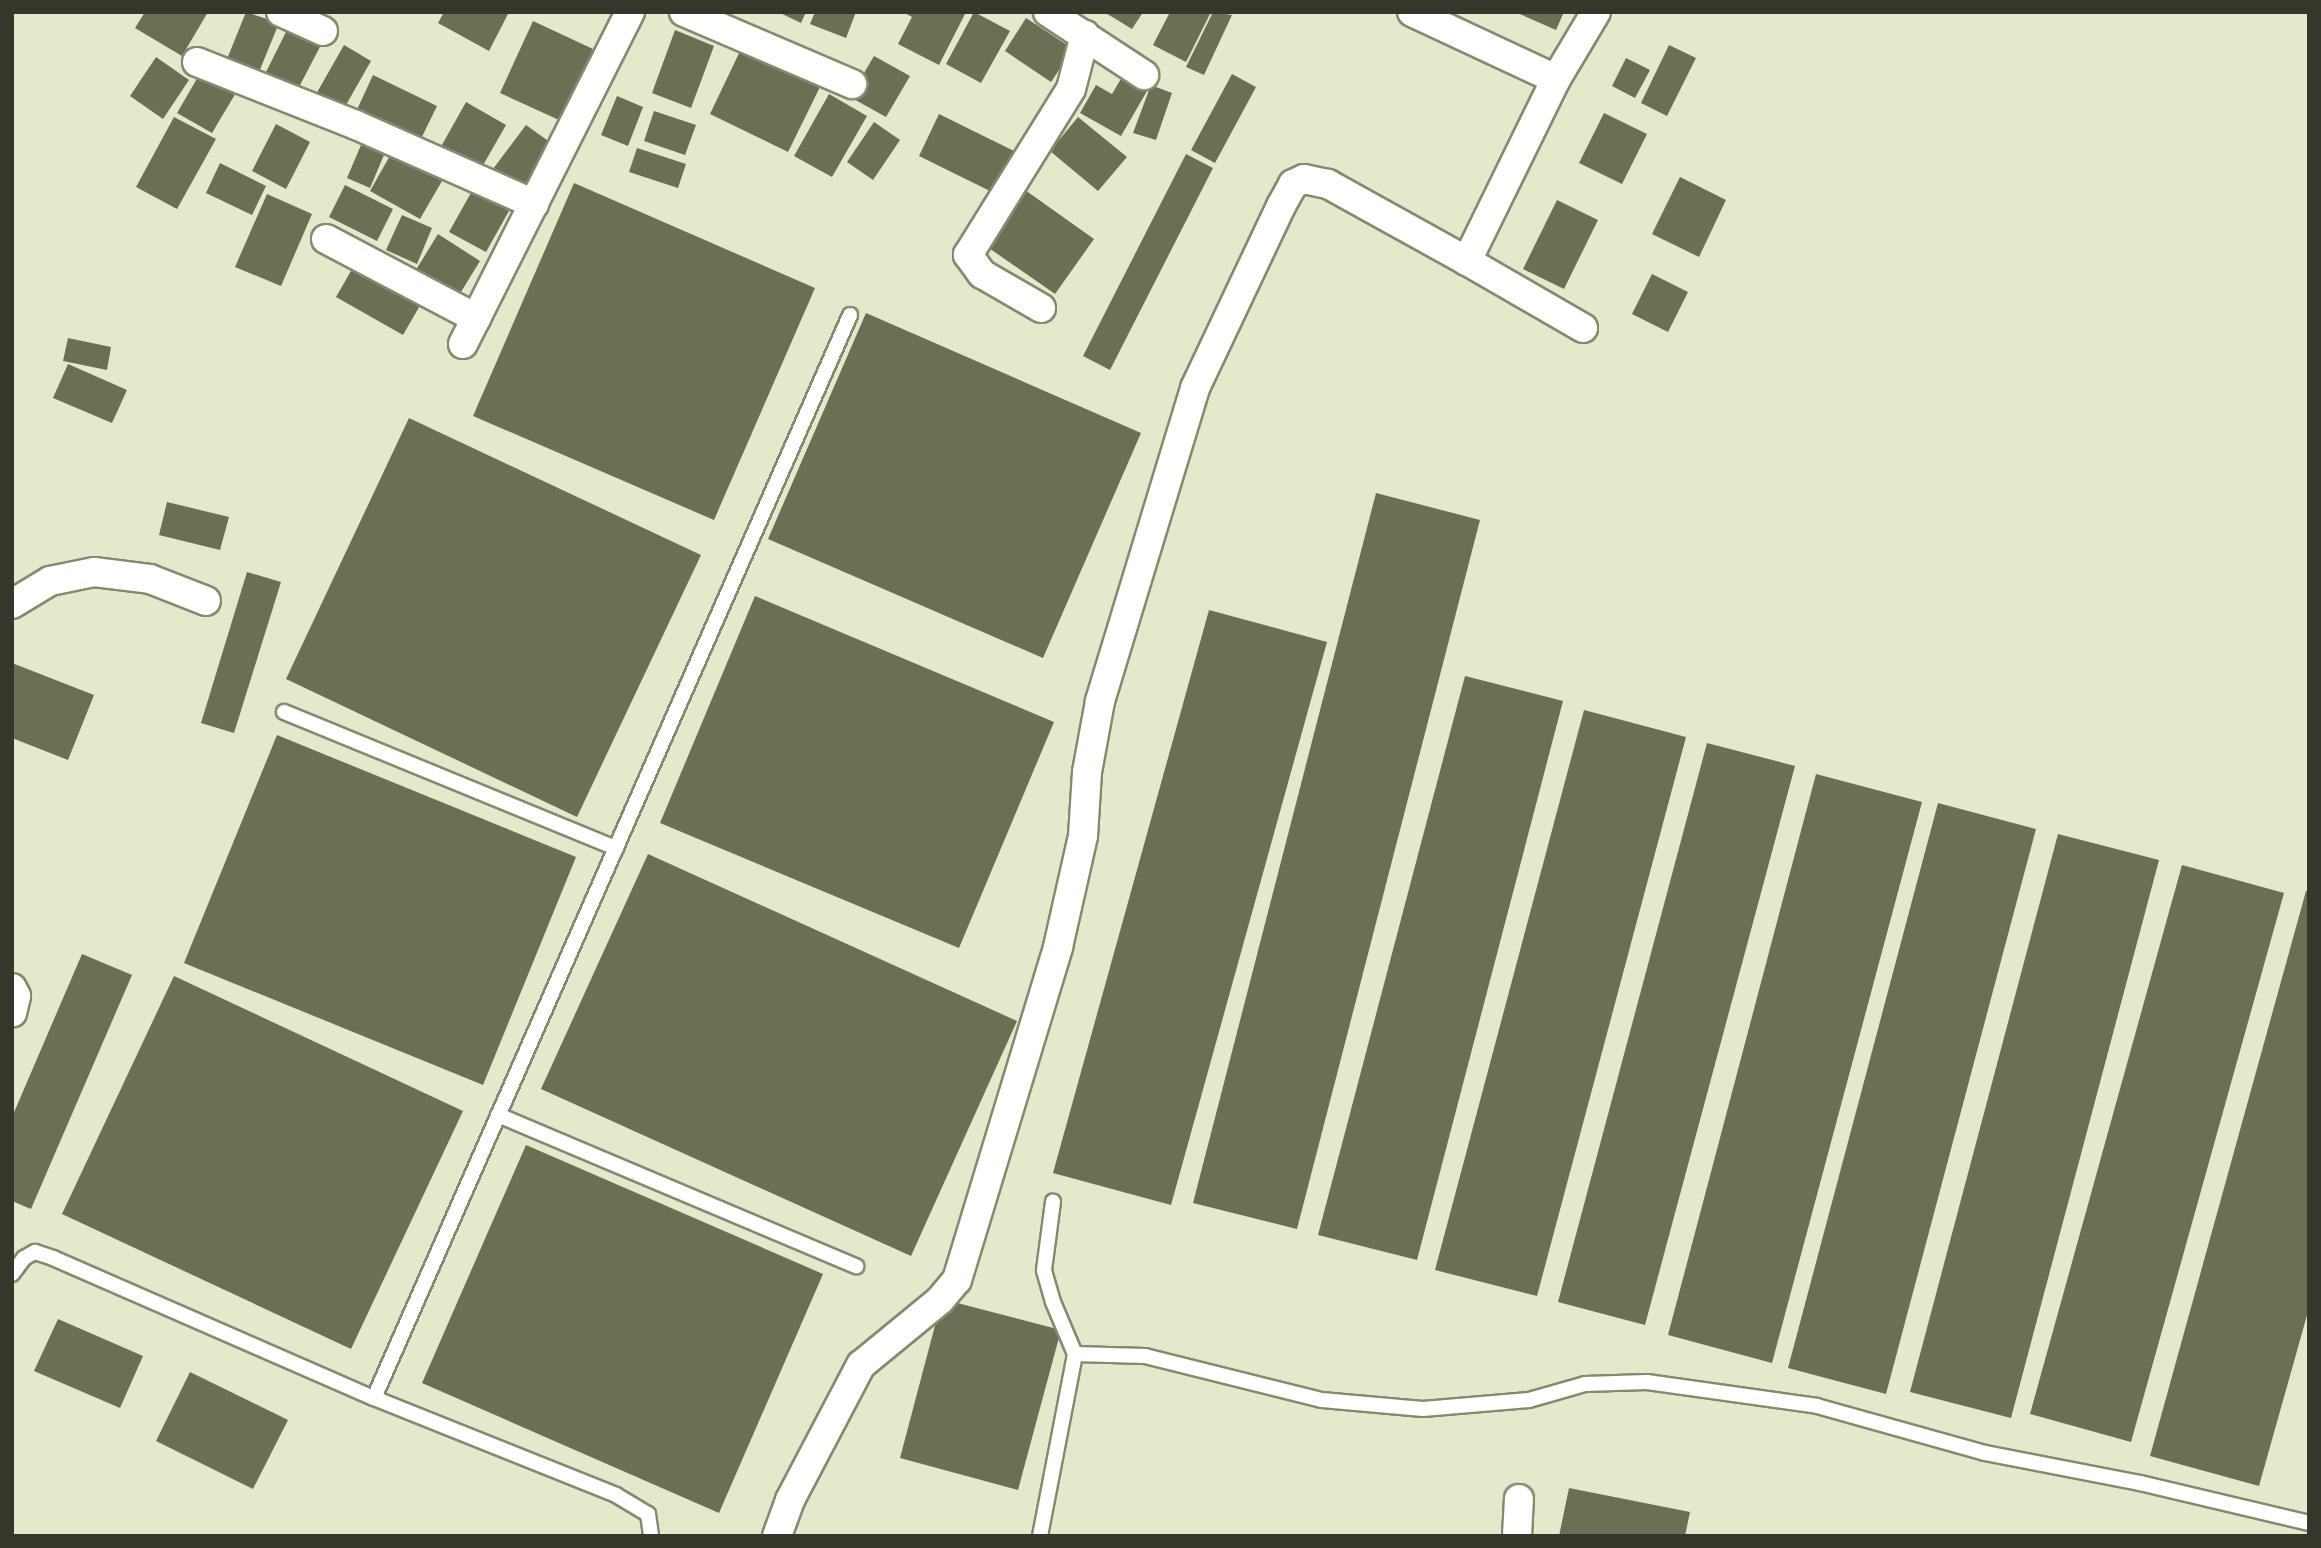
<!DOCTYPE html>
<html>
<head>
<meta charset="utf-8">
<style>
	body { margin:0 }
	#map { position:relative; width:2321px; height:1548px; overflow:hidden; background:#e5e8ca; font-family:"Libre Baskerville",serif }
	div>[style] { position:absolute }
	.building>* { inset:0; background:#6d6f55 }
	.roads { filter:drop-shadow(2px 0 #87896e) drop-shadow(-2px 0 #87896e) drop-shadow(0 2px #87896e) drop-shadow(0 -2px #87896e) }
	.lane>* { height:14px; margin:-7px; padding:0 7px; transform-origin:7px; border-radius:7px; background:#fff }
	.street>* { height:28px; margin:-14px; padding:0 14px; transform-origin:14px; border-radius:14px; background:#fff }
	span { translate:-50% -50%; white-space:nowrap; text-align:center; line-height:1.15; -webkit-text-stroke:7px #e5e8ca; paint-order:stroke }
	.frame { position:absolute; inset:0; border:14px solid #36372b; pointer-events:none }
</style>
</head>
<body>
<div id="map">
	<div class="building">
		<i style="clip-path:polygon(145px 12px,208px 12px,182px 56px,135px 28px)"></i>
		<i style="clip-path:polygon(246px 12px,279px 23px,259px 72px,227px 59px)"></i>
		<i style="clip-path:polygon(444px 12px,509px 12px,489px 51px,438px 23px)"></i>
		<i style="clip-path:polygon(778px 12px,806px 12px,801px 23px)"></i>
		<i style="clip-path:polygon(815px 12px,856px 12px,846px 38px,810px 24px)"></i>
		<i style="clip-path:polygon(903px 12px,966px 12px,939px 65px,898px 44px,912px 17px)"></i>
		<i style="clip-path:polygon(974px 12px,1010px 31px,981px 83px,946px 64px)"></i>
		<i style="clip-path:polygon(1104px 12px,1143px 12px,1132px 29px)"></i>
		<i style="clip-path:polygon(1170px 12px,1211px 12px,1186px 62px,1153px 45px)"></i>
		<i style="clip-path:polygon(1213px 12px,1232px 15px,1204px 75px,1186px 67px)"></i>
		<i style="clip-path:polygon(1515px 12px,1564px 12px,1556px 30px)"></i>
		<i style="clip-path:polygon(1026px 18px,1073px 49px,1051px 82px,1005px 51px)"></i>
		<i style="clip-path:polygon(533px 21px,593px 49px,559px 120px,500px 93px)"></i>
		<i style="clip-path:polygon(290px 24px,323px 41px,298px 89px,266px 72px)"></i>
		<i style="clip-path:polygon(675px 30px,714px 46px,691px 108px,652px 93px)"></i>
		<i style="clip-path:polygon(344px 45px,371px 61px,342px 112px,315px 96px)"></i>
		<i style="clip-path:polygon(1669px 45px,1696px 58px,1667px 116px,1641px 103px)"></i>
		<i style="clip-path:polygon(741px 49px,820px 87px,788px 152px,710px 114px)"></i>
		<i style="clip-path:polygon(874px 56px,910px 76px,886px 117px,850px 97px)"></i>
		<i style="clip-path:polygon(156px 57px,189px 80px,163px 119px,130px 96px)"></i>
		<i style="clip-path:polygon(1626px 58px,1650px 70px,1635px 98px,1612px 86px)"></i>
		<i style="clip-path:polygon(202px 70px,237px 91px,212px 133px,177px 113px)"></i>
		<i style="clip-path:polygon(1232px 74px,1256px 87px,1215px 163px,1191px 150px)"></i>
		<i style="clip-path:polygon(373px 75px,437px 106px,418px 145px,355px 114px)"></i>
		<i style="clip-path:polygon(1122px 77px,1147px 91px,1121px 136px,1080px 113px,1096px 85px,1112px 94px)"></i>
		<i style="clip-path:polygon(1151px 85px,1172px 93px,1156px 140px,1133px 133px)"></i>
		<i style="clip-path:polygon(829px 94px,867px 116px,832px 177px,794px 156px)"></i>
		<i style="clip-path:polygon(617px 96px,643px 107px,628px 146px,601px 135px)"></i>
		<i style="clip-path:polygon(466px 102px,506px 125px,478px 174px,438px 152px)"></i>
		<i style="clip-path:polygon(654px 111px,696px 125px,685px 155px,644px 141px)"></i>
		<i style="clip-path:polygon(1604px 113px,1647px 134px,1622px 184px,1579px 163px)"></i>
		<i style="clip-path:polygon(939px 114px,1014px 151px,994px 193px,919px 156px)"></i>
		<i style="clip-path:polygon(174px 117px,216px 139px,177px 209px,136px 187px)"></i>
		<i style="clip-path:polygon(1078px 117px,1127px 157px,1098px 191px,1050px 151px)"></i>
		<i style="clip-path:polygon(874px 122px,900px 140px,873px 180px,847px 162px)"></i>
		<i style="clip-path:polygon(276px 124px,310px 142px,286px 189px,252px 171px)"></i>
		<i style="clip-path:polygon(526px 125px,558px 148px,525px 192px,493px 169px)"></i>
		<i style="clip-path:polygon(361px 145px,384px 155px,370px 188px,347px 178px)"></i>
		<i style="clip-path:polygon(637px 148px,686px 164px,678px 188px,629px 172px)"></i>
		<i style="clip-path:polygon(392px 152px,442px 181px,420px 219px,370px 191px)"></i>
		<i style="clip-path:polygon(1186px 154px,1213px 168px,1110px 370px,1083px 356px)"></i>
		<i style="clip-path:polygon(220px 163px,266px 186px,252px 215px,206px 193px)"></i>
		<i style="clip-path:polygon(1680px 177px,1726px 200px,1699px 257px,1652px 234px)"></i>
		<i style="clip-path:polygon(574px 183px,815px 288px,714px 520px,473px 416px)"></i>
		<i style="clip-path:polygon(345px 185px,393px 209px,377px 241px,329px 217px)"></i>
		<i style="clip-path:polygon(1025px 190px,1094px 239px,1055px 294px,986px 246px)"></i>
		<i style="clip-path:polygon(472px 191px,509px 211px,486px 252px,449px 232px)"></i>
		<i style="clip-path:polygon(267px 194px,312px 214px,281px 286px,235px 267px)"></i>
		<i style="clip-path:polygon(1557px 200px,1598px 220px,1564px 289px,1523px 269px)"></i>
		<i style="clip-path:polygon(402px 215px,432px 228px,417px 264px,386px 250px)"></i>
		<i style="clip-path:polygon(438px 234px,480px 261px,456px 300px,414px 273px)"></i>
		<i style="clip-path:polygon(355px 264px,422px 302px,403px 335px,336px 297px)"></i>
		<i style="clip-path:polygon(1652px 274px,1688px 292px,1668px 332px,1632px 314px)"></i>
		<i style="clip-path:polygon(866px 313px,1141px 433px,1043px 658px,768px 539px)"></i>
		<i style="clip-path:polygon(68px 338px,111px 347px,107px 370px,63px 361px)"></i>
		<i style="clip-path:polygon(68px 364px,127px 390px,112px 423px,53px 398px)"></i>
		<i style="clip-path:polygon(409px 418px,701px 555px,577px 817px,286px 679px)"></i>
		<i style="clip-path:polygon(1376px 493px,1480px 520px,1297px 1229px,1193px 1203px)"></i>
		<i style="clip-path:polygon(167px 502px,229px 517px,220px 550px,159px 535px)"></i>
		<i style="clip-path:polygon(247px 572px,281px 582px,234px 733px,201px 723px)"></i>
		<i style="clip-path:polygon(755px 596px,1054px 722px,959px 948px,660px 823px)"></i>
		<i style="clip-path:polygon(1209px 610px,1327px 642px,1171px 1205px,1053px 1173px)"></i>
		<i style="clip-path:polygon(12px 663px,94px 695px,68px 760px,12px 738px)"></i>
		<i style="clip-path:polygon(1465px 676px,1563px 701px,1417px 1260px,1318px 1235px)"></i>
		<i style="clip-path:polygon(1584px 710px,1686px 737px,1537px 1296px,1435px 1270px)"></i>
		<i style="clip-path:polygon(277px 735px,576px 857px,483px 1085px,184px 963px)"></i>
		<i style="clip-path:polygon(1707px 743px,1795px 766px,1645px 1325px,1558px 1302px)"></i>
		<i style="clip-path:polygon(1816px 774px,1922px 802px,1772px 1363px,1668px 1335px)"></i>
		<i style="clip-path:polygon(1938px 803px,2036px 829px,1886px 1394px,1788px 1368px)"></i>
		<i style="clip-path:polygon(2058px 834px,2159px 860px,2011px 1418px,1910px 1392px)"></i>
		<i style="clip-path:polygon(648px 854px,1017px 1021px,911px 1256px,541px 1089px)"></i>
		<i style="clip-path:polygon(2182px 865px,2284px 893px,2131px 1442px,2030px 1414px)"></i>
		<i style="clip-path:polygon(2306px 891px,2309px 891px,2309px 1308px,2259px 1486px,2150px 1456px)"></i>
		<i style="clip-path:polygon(82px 954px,132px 975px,31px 1209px,12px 1201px,12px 1117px)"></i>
		<i style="clip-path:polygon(174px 976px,463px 1111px,351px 1349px,62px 1214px)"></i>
		<i style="clip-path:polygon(526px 1145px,823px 1274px,719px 1513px,422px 1383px)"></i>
		<i style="clip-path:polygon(942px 1299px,1061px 1330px,1018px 1490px,900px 1458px)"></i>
		<i style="clip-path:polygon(58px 1319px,143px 1356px,120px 1408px,34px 1371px)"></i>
		<i style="clip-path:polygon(190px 1372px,288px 1420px,253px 1489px,156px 1441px)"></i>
		<i style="clip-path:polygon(1569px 1488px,1690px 1512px,1685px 1536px,1559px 1536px)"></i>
	</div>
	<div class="roads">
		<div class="lane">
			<i style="left:284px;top:712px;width:359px;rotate:22.3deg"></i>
			<i style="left:498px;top:1115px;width:389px;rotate:22.9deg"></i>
			<i style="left:12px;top:1274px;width:20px;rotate:-53deg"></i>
			<i style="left:24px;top:1258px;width:13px;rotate:-29deg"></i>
			<i style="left:35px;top:1252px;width:19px;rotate:18deg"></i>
			<i style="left:53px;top:1258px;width:350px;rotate:23.6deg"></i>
			<i style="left:374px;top:1398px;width:261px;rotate:21.8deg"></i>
			<i style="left:616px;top:1495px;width:37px;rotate:31deg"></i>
			<i style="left:648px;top:1514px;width:22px;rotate:82deg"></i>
			<i style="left:1075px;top:1354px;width:70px;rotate:1.6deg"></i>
			<i style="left:1145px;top:1356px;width:182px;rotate:14deg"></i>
			<i style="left:1322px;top:1400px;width:101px;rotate:5.1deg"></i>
			<i style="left:1423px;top:1409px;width:106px;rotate:-4.9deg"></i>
			<i style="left:1529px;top:1400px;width:58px;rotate:-15.9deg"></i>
			<i style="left:1585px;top:1384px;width:62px;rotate:-1.8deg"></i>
			<i style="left:1647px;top:1382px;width:172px;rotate:8deg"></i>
			<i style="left:1817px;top:1406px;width:174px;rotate:15.6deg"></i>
			<i style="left:1985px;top:1453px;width:158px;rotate:11deg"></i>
			<i style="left:2140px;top:1483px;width:174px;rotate:13.3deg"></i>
			<i style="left:374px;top:1398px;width:1183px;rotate:-66.27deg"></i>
			<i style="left:1040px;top:1536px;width:185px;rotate:-79.1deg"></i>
			<i style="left:1075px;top:1354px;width:56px;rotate:-112.9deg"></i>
			<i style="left:1053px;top:1302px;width:33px;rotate:-106deg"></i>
			<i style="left:1044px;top:1270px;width:69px;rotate:-82.5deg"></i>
		</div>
		<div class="street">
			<i style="left:281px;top:12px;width:46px;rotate:24.3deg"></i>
			<i style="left:684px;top:12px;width:183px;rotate:23.2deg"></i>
			<i style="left:1048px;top:12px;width:115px;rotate:33.3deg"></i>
			<i style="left:1412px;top:12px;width:159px;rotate:25deg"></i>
			<i style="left:1556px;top:79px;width:203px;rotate:116.1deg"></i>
			<i style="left:1467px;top:261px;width:134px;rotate:30deg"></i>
			<i style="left:197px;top:62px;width:171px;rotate:21.6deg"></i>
			<i style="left:356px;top:125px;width:195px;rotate:23.9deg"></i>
			<i style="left:1556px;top:79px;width:78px;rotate:-59.2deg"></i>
			<i style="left:326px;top:239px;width:170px;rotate:27.8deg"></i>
			<i style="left:1041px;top:308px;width:68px;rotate:-150deg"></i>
			<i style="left:982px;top:274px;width:24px;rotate:-126deg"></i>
			<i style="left:968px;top:255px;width:195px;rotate:-58.2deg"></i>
			<i style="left:1071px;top:89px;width:56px;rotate:-75.5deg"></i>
			<i style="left:463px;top:344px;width:372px;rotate:-63.3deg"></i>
			<i style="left:12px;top:604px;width:44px;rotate:-31.2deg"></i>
			<i style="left:50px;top:581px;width:45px;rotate:-11.6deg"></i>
			<i style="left:94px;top:572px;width:56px;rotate:7.1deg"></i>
			<i style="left:150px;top:579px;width:60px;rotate:21.4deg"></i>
			<i style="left:12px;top:988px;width:9px;rotate:63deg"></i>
			<i style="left:16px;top:996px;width:17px;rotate:103deg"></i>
			<i style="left:777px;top:1536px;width:38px;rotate:-70deg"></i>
			<i style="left:790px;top:1500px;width:153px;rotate:-62.3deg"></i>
			<i style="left:861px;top:1365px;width:102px;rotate:-39.4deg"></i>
			<i style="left:940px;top:1300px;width:26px;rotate:-50deg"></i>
			<i style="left:957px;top:1280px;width:348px;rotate:-73.1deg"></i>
			<i style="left:1058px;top:947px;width:114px;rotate:-77.3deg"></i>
			<i style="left:1083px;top:836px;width:64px;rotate:-86.4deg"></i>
			<i style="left:1087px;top:772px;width:72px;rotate:-79.6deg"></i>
			<i style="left:1100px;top:701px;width:327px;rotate:-73.1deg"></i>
			<i style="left:1195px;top:388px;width:201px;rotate:-64.7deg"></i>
			<i style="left:1281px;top:206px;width:25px;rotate:-61deg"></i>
			<i style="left:1293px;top:184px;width:12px;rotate:-24deg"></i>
			<i style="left:1304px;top:179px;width:25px;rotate:12deg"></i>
			<i style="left:1328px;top:184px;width:159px;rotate:29deg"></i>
			<i style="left:1517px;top:1536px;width:37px;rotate:-87deg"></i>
		</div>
	</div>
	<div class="frame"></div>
</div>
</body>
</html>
